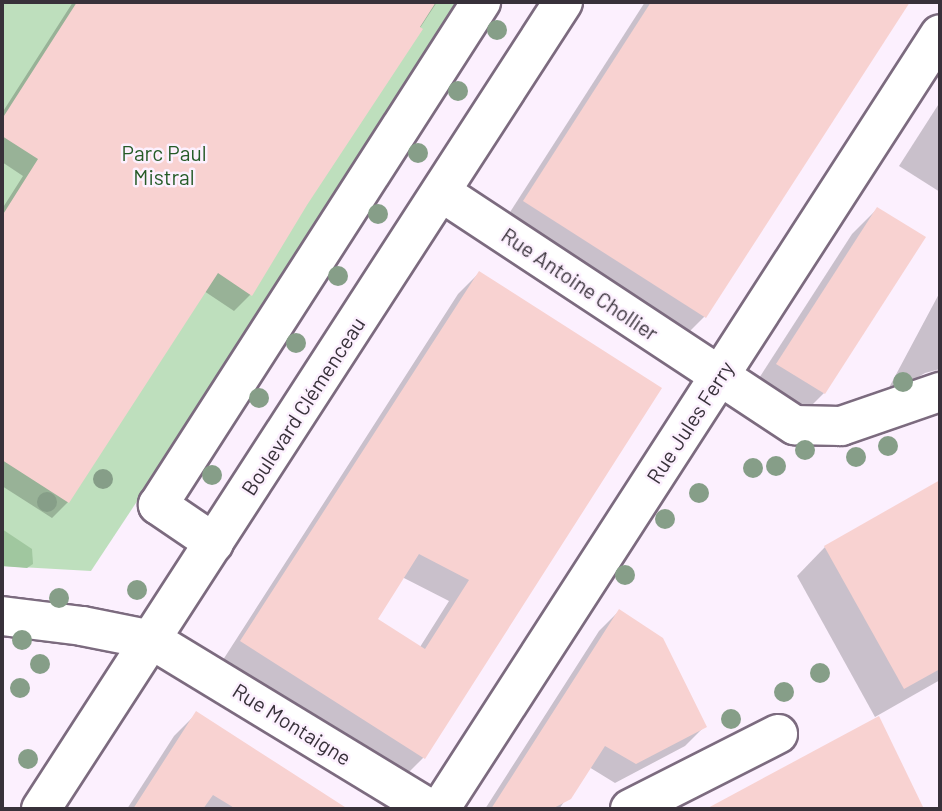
<!DOCTYPE html>
<html>
<head>
<meta charset="utf-8">
<style>
	body { margin:0 }
	#map { position:relative; width:942px; height:811px; overflow:hidden; background:#fcf0fe; font-family:Barlow,sans-serif }
	div>[style] { position:absolute }
	.green>* { inset:0; background:#bedfbd }
	.forest>* { inset:0; background:#a0c79f }
	.shadow>* { inset:0; background:#0003 }
	.building>* { inset:0; background:#f8d2d1 }
	.roads { filter:drop-shadow(2px 0 #7c6b7f) drop-shadow(-2px 0 #7c6b7f) drop-shadow(0 2px #7c6b7f) drop-shadow(0 -2px #7c6b7f) }
	.minor>* { height:38px; margin:-19px; padding:0 19px; transform-origin:19px; border-radius:19px; background:#fff }
	.major>* { height:38px; margin:-19px; padding:0 19px; transform-origin:19px; border-radius:19px; background:#fff }
	.trees>* { width:20px; height:20px; margin:-10px; border-radius:50%; background:#869e88 }
	span { translate:-50% -50%; white-space:nowrap; text-align:center; line-height:1.15; -webkit-text-stroke:5px #fcf0fe; paint-order:stroke }
	.park-label { font-size:21px; color:#255b27 }
	.street-label { font-size:21px; color:#38313a }
	.frame { position:absolute; inset:0; border:4px solid #38313a; pointer-events:none }
</style>
</head>
<body>
<div id="map">
	<div class="green">
		<i style="clip-path:polygon(2px 2px,467px 2px,91px 571px,2px 566px)"></i>
	</div>
	<div class="forest">
		<i style="clip-path:polygon(2px 529px,32px 549px,33px 564px,27px 568px,2px 566px)"></i>
	</div>
	<div class="shadow">
		<i style="clip-path:polygon(73px 2px,437px 2px,305px 204px,251px 294px,234px 311px,204px 291px,68px 502px,52px 518px,2px 486px,2px 209px,23px 176px,2px 162px,2px 113px)"></i>
		<i style="clip-path:polygon(645px 2px,907px 2px,704px 317px,683px 338px,503px 223px)"></i>
		<i style="clip-path:polygon(940px 102px,940px 192px,899px 166px)"></i>
		<i style="clip-path:polygon(877px 209px,824px 393px,799px 418px,752px 389px,852px 234px)"></i>
		<i style="clip-path:polygon(evenodd,479px 273px,660px 389px,423px 758px,402px 779px,221px 663px,458px 294px,479px 273px,402px 577px,449px 601px,420px 647px,375px 619px,402px 577px)"></i>
		<i style="clip-path:polygon(940px 292px,940px 369px,925px 373px,884px 397px)"></i>
		<i style="clip-path:polygon(940px 482px,940px 680px,875px 717px,797px 576px,825px 547px)"></i>
		<i style="clip-path:polygon(619px 611px,705px 726px,685px 746px,615px 783px,589px 767px,559px 809px,485px 809px,599px 631px)"></i>
		<i style="clip-path:polygon(196px 714px,345px 809px,127px 809px,174px 736px)"></i>
		<i style="clip-path:polygon(878px 719px,922px 809px,709px 809px,875px 720px)"></i>
	</div>
	<div class="building">
		<i style="clip-path:polygon(77px 2px,436px 2px,420px 27px,423px 29px,307px 205px,252px 296px,218px 273px,69px 503px,2px 460px,2px 216px,38px 159px,2px 136px,2px 119px)"></i>
		<i style="clip-path:polygon(651px 2px,910px 2px,706px 318px,523px 201px)"></i>
		<i style="clip-path:polygon(877px 207px,926px 237px,825px 394px,776px 364px)"></i>
		<i style="clip-path:polygon(evenodd,479px 271px,662px 388px,425px 759px,240px 641px,479px 271px,419px 554px,469px 580px,425px 649px,378px 619px,419px 554px)"></i>
		<i style="clip-path:polygon(940px 480px,940px 669px,904px 689px,824px 546px)"></i>
		<i style="clip-path:polygon(619px 609px,663px 638px,707px 727px,636px 764px,605px 746px,571px 799px,552px 809px,491px 809px)"></i>
		<i style="clip-path:polygon(196px 711px,348px 809px,236px 809px,213px 795px,203px 809px,133px 809px)"></i>
		<i style="clip-path:polygon(879px 716px,924px 809px,706px 809px,823px 746px)"></i>
	</div>
	<div class="roads">
		<div class="minor">
			<i style="left:441px;top:192px;width:424px;rotate:33.4deg"></i>
			<i style="left:795px;top:425px;width:46px;rotate:1.2deg"></i>
			<i style="left:841px;top:426px;width:105px;rotate:-19deg"></i>
			<i style="left:214px;top:543px;width:68px;rotate:-145.8deg"></i>
			<i style="left:158px;top:505px;width:598px;rotate:-57.29deg"></i>
			<i style="left:2px;top:616px;width:81px;rotate:7.1deg"></i>
			<i style="left:82px;top:626px;width:71px;rotate:11.3deg"></i>
			<i style="left:152px;top:640px;width:325px;rotate:31.3deg"></i>
			<i style="left:440px;top:809px;width:922px;rotate:-57.17deg"></i>
			<i style="left:630px;top:809px;width:166px;rotate:-26.9deg"></i>
		</div>
		<div class="major">
			<i style="left:41px;top:809px;width:961px;rotate:-57.1deg"></i>
		</div>
	</div>
	<div class="trees">
		<i style="left:497px;top:30px"></i>
		<i style="left:458px;top:91px"></i>
		<i style="left:418px;top:153px"></i>
		<i style="left:378px;top:214px"></i>
		<i style="left:338px;top:276px"></i>
		<i style="left:296px;top:343px"></i>
		<i style="left:903px;top:382px"></i>
		<i style="left:259px;top:398px"></i>
		<i style="left:888px;top:446px"></i>
		<i style="left:805px;top:450px"></i>
		<i style="left:856px;top:457px"></i>
		<i style="left:776px;top:466px"></i>
		<i style="left:753px;top:468px"></i>
		<i style="left:212px;top:475px"></i>
		<i style="left:103px;top:479px"></i>
		<i style="left:699px;top:493px"></i>
		<i style="left:47px;top:502px"></i>
		<i style="left:665px;top:519px"></i>
		<i style="left:625px;top:575px"></i>
		<i style="left:137px;top:590px"></i>
		<i style="left:59px;top:598px"></i>
		<i style="left:22px;top:640px"></i>
		<i style="left:40px;top:664px"></i>
		<i style="left:820px;top:673px"></i>
		<i style="left:20px;top:688px"></i>
		<i style="left:784px;top:692px"></i>
		<i style="left:731px;top:719px"></i>
		<i style="left:28px;top:759px"></i>
	</div>
	<div class="park-label">
		<span style="left:164px;top:165px">Parc Paul<br>Mistral</span>
	</div>
	<div class="street-label">
		<span style="left:580px;top:284px;rotate:34deg">Rue Antoine Chollier</span>
		<span style="left:303px;top:406px;rotate:-57deg">Boulevard Clémenceau</span>
		<span style="left:690px;top:422px;rotate:-57deg">Rue Jules Ferry</span>
		<span style="left:292px;top:724px;rotate:32deg">Rue Montaigne</span>
	</div>
	<div class="frame"></div>
</div>
</body>
</html>
